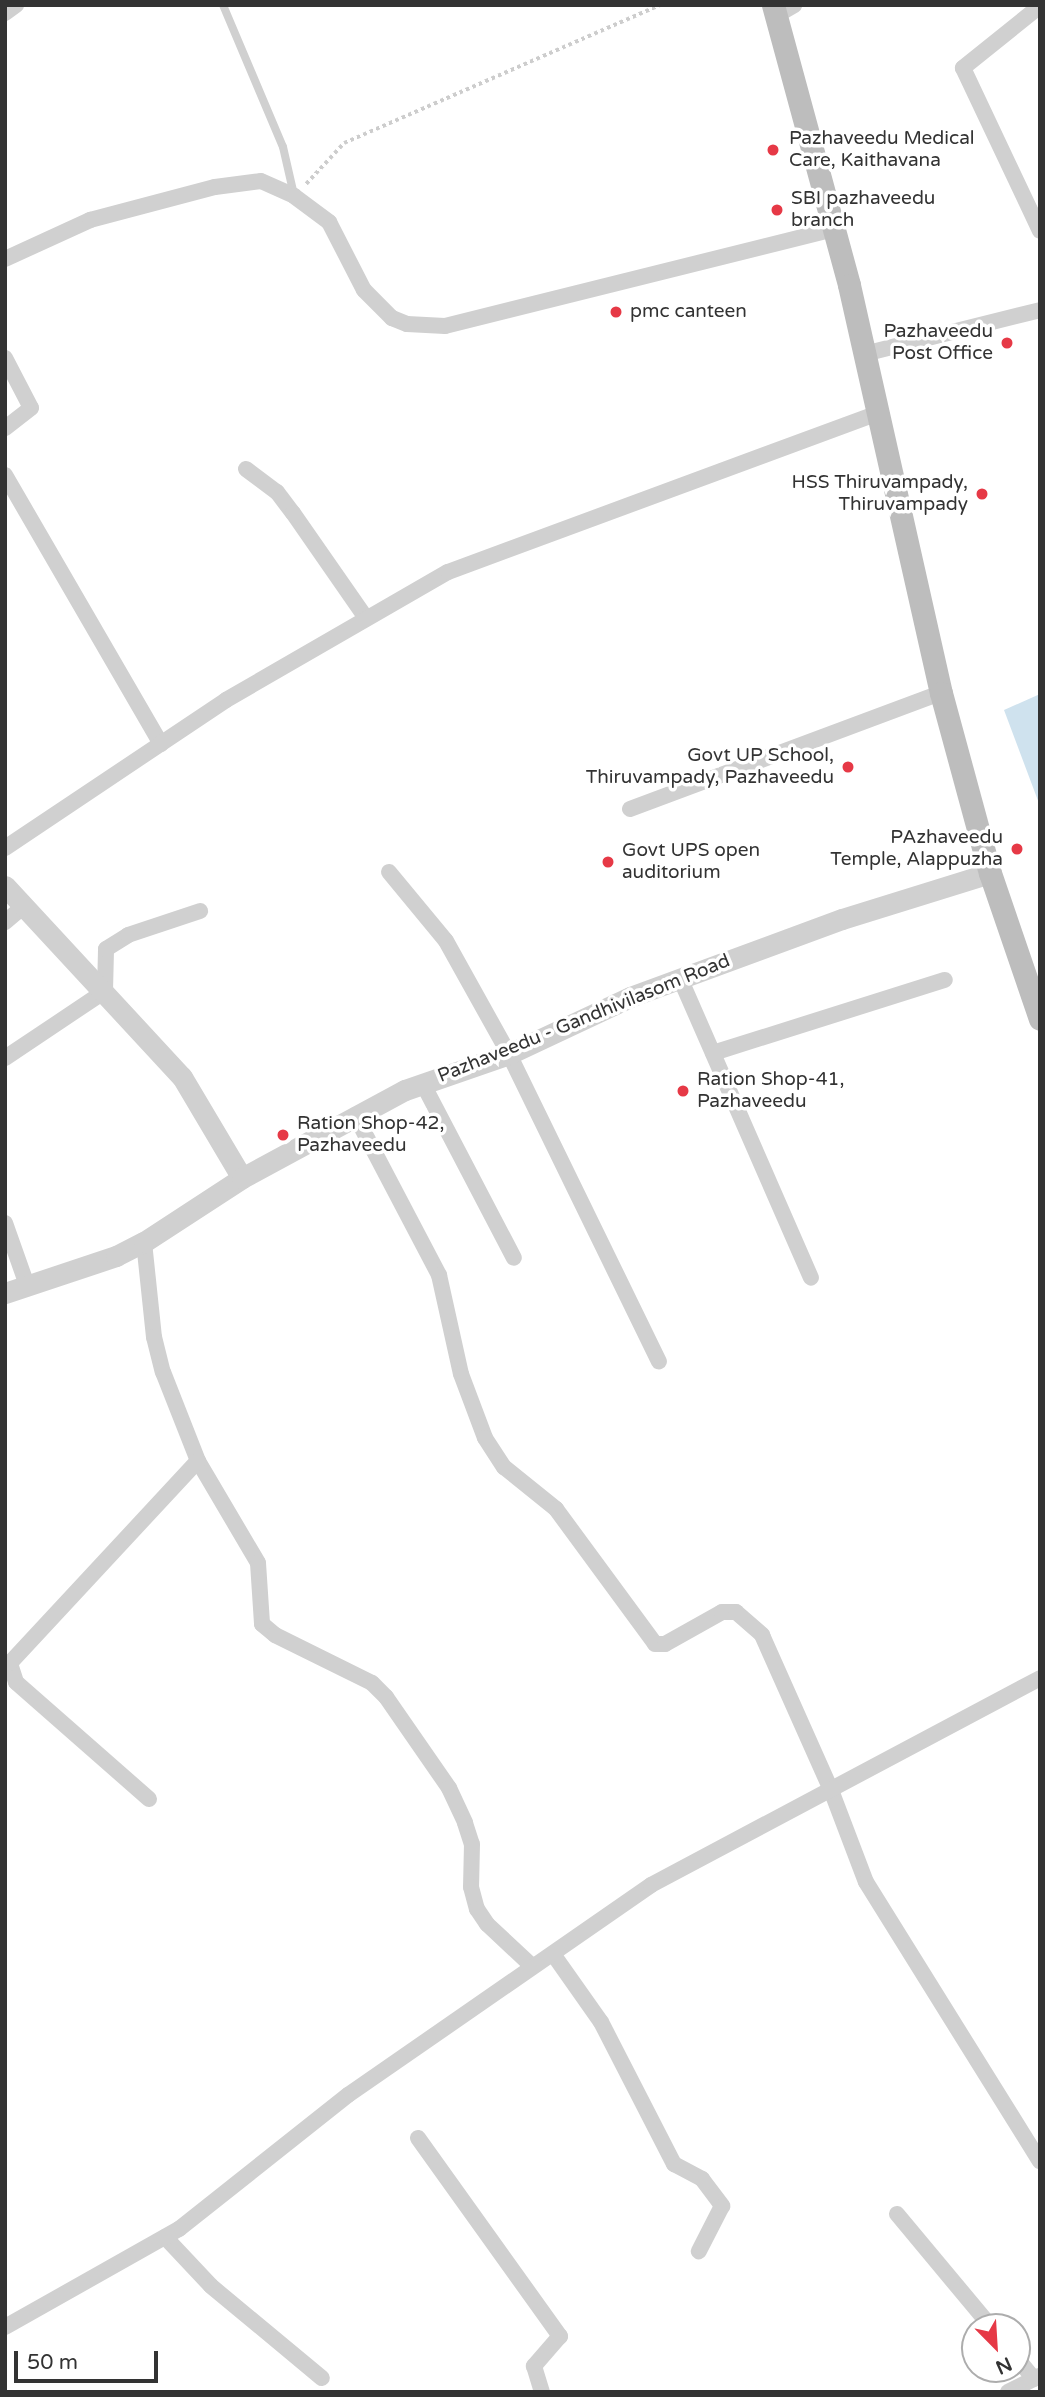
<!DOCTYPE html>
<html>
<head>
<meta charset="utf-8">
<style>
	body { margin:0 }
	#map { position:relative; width:1045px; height:2397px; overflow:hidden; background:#fff; font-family:"Varela Round",sans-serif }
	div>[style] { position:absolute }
	.water>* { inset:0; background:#cfe2ee }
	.path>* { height:3.5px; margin-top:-1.75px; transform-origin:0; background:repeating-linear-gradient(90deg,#cdcdcd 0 3.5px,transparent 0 7px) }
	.service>* { height:8px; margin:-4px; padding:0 4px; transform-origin:4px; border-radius:4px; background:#d0d0d0 }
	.minor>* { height:16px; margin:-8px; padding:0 8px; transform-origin:8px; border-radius:8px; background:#d0d0d0 }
	.tertiary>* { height:21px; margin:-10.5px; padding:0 10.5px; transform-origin:10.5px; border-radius:10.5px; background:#d0d0d0 }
	.secondary>* { height:23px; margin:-11.5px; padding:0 11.5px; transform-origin:11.5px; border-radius:11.5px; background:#bdbdbd }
	.dots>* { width:19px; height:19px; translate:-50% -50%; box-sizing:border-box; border:4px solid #fff; border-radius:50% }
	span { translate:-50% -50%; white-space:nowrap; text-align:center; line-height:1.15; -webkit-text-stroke:7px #fff; paint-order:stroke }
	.poi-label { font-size:19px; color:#333 }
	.left { translate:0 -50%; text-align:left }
	.right { translate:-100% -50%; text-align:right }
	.street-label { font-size:19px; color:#333 }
	.frame { position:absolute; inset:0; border:7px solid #333; pointer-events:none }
	.north { position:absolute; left:961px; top:2313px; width:70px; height:70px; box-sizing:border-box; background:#fff; border:2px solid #adadad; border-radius:50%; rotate:156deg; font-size:19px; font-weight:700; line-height:28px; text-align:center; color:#333 }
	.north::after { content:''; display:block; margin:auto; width:24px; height:32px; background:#e63946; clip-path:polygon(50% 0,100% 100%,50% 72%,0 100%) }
	.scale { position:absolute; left:14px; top:2351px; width:144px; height:32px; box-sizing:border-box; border:4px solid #333; border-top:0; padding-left:9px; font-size:21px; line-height:24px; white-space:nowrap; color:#333; -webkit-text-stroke:5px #fff; paint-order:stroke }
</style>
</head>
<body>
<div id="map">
	<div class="water">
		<i style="clip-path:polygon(1040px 694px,1040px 806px,1004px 710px)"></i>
	</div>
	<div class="path">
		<i style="left:306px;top:184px;width:56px;rotate:-47.2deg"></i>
		<i style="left:344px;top:143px;width:345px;rotate:-23.6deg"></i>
	</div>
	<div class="service">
		<i style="left:223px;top:5px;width:154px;rotate:67.1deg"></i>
		<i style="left:283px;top:147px;width:49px;rotate:77.1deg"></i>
	</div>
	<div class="minor">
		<i style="left:1040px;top:6px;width:99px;rotate:141.2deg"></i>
		<i style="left:963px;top:68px;width:180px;rotate:64.7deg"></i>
		<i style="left:5px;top:13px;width:14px;rotate:-36deg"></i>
		<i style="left:777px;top:15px;width:20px;rotate:-30deg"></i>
		<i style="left:5px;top:259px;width:94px;rotate:-24.6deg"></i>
		<i style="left:90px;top:220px;width:129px;rotate:-14.8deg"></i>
		<i style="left:215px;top:187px;width:46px;rotate:-7.4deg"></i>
		<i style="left:261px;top:181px;width:36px;rotate:24deg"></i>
		<i style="left:294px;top:196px;width:44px;rotate:36.6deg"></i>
		<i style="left:329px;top:222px;width:76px;rotate:62.8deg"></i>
		<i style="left:364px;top:290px;width:40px;rotate:45deg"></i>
		<i style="left:392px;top:318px;width:16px;rotate:22deg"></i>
		<i style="left:407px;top:324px;width:38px;rotate:3deg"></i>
		<i style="left:445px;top:326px;width:400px;rotate:-14deg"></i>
		<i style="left:864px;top:354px;width:181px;rotate:-14deg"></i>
		<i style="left:5px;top:358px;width:56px;rotate:62.5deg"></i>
		<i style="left:31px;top:408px;width:33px;rotate:142deg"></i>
		<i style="left:246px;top:469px;width:39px;rotate:37deg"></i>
		<i style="left:277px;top:492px;width:26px;rotate:53deg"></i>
		<i style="left:293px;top:513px;width:128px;rotate:55.2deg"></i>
		<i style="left:5px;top:475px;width:311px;rotate:59.9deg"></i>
		<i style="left:630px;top:809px;width:332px;rotate:-20.5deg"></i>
		<i style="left:5px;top:848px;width:266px;rotate:-33.8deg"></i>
		<i style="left:226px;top:700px;width:256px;rotate:-30deg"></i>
		<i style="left:448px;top:572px;width:455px;rotate:-20.3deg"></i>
		<i style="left:389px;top:872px;width:89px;rotate:50.4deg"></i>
		<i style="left:446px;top:941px;width:129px;rotate:60.9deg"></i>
		<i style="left:509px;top:1054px;width:342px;rotate:64deg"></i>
		<i style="left:5px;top:922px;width:25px;rotate:-40deg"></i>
		<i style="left:680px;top:978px;width:327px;rotate:66.4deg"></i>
		<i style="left:713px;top:1053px;width:243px;rotate:-17.5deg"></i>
		<i style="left:5px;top:1058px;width:120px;rotate:-33.8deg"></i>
		<i style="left:105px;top:991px;width:42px;rotate:-88.6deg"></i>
		<i style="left:106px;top:949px;width:26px;rotate:-32deg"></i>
		<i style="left:128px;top:935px;width:76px;rotate:-18.4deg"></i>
		<i style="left:423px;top:1084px;width:196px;rotate:62.4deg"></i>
		<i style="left:355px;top:1115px;width:181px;rotate:62.3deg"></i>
		<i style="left:439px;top:1275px;width:101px;rotate:77.5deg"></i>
		<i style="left:461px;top:1374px;width:68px;rotate:69.4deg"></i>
		<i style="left:485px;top:1438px;width:35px;rotate:57deg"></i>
		<i style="left:504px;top:1467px;width:67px;rotate:38.9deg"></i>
		<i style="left:556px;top:1509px;width:167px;rotate:53.7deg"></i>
		<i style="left:655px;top:1644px;width:10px"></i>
		<i style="left:665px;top:1644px;width:65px;rotate:-29.3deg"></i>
		<i style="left:722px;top:1612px;width:14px"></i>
		<i style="left:736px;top:1612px;width:35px;rotate:41deg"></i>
		<i style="left:762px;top:1635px;width:170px;rotate:66deg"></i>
		<i style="left:831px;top:1790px;width:98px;rotate:69.2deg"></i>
		<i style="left:866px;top:1882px;width:329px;rotate:58.1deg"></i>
		<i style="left:5px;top:1223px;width:66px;rotate:70.5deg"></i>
		<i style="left:144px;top:1242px;width:96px;rotate:84deg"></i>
		<i style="left:154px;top:1337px;width:36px;rotate:76deg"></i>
		<i style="left:163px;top:1372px;width:96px;rotate:68.5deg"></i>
		<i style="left:198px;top:1461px;width:118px;rotate:59.5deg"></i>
		<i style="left:258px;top:1563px;width:61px;rotate:86.2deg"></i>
		<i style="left:262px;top:1624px;width:17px;rotate:40deg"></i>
		<i style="left:275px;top:1635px;width:108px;rotate:26.3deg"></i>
		<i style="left:372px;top:1683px;width:20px;rotate:45deg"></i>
		<i style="left:386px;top:1697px;width:111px;rotate:55.3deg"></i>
		<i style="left:449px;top:1788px;width:38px;rotate:65deg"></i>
		<i style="left:465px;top:1823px;width:22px;rotate:72deg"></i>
		<i style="left:472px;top:1844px;width:43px;rotate:91.3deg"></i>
		<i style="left:471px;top:1887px;width:23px;rotate:75deg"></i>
		<i style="left:477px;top:1909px;width:18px;rotate:56deg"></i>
		<i style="left:487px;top:1924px;width:62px;rotate:43deg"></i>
		<i style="left:149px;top:1799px;width:177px;rotate:-138.7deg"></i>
		<i style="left:16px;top:1682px;width:20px;rotate:-108deg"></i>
		<i style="left:10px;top:1663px;width:276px;rotate:-47.1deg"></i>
		<i style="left:553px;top:1954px;width:83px;rotate:54.8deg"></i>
		<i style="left:601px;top:2022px;width:160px;rotate:62.8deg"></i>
		<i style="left:674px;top:2164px;width:32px;rotate:28deg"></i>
		<i style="left:702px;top:2179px;width:34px;rotate:53deg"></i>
		<i style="left:722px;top:2206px;width:51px;rotate:117.1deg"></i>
		<i style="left:418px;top:2138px;width:244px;rotate:54.4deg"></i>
		<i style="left:560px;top:2336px;width:40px;rotate:131deg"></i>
		<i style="left:534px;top:2366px;width:27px;rotate:73deg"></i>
		<i style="left:897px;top:2214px;width:147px;rotate:50.2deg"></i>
		<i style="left:165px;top:2237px;width:67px;rotate:46.8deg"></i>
		<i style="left:211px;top:2286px;width:144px;rotate:39.7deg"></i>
		<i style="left:5px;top:2327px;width:200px;rotate:-29.4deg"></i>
		<i style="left:179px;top:2229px;width:216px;rotate:-38.4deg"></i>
		<i style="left:348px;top:2095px;width:369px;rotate:-34.7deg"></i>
		<i style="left:651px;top:1885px;width:441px;rotate:-28deg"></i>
		<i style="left:1017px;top:2358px;width:27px;rotate:51deg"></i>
		<i style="left:1008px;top:2392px;width:36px;rotate:-27deg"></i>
	</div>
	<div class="tertiary">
		<i style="left:5px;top:886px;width:260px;rotate:47.2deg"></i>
		<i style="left:182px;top:1077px;width:117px;rotate:59.3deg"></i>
		<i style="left:5px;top:1293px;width:117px;rotate:-18.4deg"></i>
		<i style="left:116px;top:1256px;width:31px;rotate:-27deg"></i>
		<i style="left:144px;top:1242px;width:117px;rotate:-33.1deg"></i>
		<i style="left:242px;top:1178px;width:185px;rotate:-28.4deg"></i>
		<i style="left:405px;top:1090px;width:110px;rotate:-19.1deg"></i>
		<i style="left:509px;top:1054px;width:134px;rotate:-25.2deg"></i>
		<i style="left:630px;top:997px;width:226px;rotate:-20.2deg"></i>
		<i style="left:842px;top:919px;width:155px;rotate:-17.3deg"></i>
	</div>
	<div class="secondary">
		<i style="left:773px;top:5px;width:290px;rotate:74.8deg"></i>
		<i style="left:849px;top:285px;width:418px;rotate:77.3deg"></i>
		<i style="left:941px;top:693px;width:187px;rotate:74.8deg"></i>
		<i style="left:990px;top:873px;width:154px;rotate:71.1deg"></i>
	</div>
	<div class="dots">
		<i style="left:773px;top:150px;background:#e63946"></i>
		<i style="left:777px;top:210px;background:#e63946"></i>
		<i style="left:616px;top:312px;background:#e63946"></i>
		<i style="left:1007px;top:343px;background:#e63946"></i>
		<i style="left:982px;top:494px;background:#e63946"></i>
		<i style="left:848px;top:767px;background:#e63946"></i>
		<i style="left:1017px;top:849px;background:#e63946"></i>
		<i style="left:608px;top:862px;background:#e63946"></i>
		<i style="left:683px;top:1091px;background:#e63946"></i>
		<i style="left:283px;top:1135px;background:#e63946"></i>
	</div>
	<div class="poi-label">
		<span class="left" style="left:789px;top:150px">Pazhaveedu Medical<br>Care, Kaithavana</span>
		<span class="left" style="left:791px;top:210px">SBI pazhaveedu<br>branch</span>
		<span class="left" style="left:630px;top:312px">pmc canteen</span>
		<span class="right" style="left:993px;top:343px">Pazhaveedu<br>Post Office</span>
		<span class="right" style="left:968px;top:494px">HSS Thiruvampady,<br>Thiruvampady</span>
		<span class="right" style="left:834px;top:767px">Govt UP School,<br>Thiruvampady, Pazhaveedu</span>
		<span class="right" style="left:1003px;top:849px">PAzhaveedu<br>Temple, Alappuzha</span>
		<span class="left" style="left:622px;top:862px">Govt UPS open<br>auditorium</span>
		<span class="left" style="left:697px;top:1091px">Ration Shop-41,<br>Pazhaveedu</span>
		<span class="left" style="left:297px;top:1135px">Ration Shop-42,<br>Pazhaveedu</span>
	</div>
	<div class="street-label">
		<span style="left:584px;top:1019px;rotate:-22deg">Pazhaveedu - Gandhivilasom Road</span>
	</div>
	<div class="frame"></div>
	<div class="north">N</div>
	<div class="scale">50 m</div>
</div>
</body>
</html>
